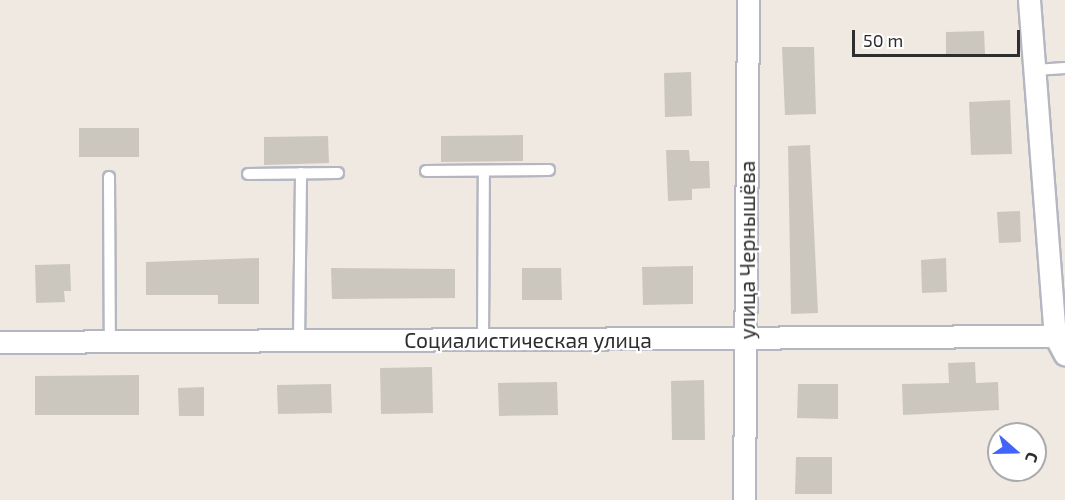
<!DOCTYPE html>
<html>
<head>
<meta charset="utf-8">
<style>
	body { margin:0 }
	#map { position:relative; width:1065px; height:500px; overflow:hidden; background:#efe9e1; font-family:"Exo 2",sans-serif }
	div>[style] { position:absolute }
	.building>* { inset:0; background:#cbc7bf }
	.roads { filter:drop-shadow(2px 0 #b4b7c1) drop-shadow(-2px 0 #b4b7c1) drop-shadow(0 2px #b4b7c1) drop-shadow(0 -2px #b4b7c1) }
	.lane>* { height:10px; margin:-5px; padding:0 5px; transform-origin:5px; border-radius:5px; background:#fff }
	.street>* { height:21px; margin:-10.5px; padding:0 10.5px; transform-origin:10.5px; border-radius:10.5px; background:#fff }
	span { translate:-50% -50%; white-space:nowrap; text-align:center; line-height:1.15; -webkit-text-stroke:4.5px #fff; paint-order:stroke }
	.street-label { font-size:21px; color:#2e2e2e }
	.north { position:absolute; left:987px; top:422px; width:60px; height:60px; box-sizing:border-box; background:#fff; border:2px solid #ababab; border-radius:50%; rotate:110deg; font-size:16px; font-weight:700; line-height:24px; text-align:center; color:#2e2e2e }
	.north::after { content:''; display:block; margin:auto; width:21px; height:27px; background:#4264fb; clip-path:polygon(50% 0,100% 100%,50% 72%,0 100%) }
	.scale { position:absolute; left:852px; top:30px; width:168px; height:27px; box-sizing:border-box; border:3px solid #2e2e2e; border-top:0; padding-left:8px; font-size:18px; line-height:21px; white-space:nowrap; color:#2e2e2e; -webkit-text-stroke:4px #fff; paint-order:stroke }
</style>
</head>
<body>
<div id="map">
	<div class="building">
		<i style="clip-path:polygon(984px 31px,985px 54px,946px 55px,946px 32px)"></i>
		<i style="clip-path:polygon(782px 47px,814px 47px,816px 114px,785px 115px)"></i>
		<i style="clip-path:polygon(691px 72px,692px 116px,665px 117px,664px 73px)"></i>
		<i style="clip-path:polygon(1010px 100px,1012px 154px,971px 155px,969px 102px)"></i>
		<i style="clip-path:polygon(79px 128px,139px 128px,139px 157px,79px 157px)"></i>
		<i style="clip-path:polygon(523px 135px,523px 161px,441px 162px,441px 136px)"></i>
		<i style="clip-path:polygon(328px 136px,329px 163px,264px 165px,264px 137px)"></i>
		<i style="clip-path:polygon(810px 145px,818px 313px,791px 314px,788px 146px)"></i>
		<i style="clip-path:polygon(666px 150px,689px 150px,690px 161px,709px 161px,710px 188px,692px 189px,692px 200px,668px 201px)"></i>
		<i style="clip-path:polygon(1020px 211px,1021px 242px,999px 243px,997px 212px)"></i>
		<i style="clip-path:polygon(259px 258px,259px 304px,218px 304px,218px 295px,146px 295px,146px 262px)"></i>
		<i style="clip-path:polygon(946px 258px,947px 292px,922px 293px,921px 260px)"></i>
		<i style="clip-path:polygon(70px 264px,71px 291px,64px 291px,65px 302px,36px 303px,35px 265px)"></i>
		<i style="clip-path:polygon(693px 266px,693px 304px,643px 305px,642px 267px)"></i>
		<i style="clip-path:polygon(331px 268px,455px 269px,455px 298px,332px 299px)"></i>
		<i style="clip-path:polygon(522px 268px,561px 268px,562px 300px,522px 300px)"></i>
		<i style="clip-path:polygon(975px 362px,976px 383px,998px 382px,999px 410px,903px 415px,902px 384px,949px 383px,948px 363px)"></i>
		<i style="clip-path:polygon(432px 367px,433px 413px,381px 414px,380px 368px)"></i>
		<i style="clip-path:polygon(139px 375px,139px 415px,35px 415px,35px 376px)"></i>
		<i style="clip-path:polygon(704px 380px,705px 440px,672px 440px,671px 381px)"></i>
		<i style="clip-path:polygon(557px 382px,558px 415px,499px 416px,498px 383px)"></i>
		<i style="clip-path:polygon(331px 384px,332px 413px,278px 414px,277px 385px)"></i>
		<i style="clip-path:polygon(798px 384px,838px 384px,838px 419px,797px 418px)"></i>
		<i style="clip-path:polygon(204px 387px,204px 416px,179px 416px,178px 388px)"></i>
		<i style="clip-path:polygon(796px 457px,832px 457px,832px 494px,795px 494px)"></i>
	</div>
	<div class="roads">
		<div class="lane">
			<i style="left:1035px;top:70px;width:30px;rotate:-4deg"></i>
			<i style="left:426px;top:171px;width:123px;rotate:-0.5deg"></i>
			<i style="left:248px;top:174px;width:90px;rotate:-0.6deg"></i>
			<i style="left:109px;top:177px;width:164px;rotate:89.7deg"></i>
			<i style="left:483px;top:340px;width:169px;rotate:-89.7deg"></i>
			<i style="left:299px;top:341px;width:168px;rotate:-89.3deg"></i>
		</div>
		<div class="street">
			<i style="left:1029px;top:0;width:337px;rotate:85.6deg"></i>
			<i style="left:1055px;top:336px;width:21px;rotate:62deg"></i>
			<i style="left:0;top:342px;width:1055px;rotate:-0.33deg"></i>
			<i style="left:744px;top:500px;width:500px;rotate:-89.54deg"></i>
		</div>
	</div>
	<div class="street-label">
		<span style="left:747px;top:250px;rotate:-90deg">улица Чернышёва</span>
		<span style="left:528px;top:340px">Социалистическая улица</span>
	</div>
	<div class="north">С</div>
	<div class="scale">50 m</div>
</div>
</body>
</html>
